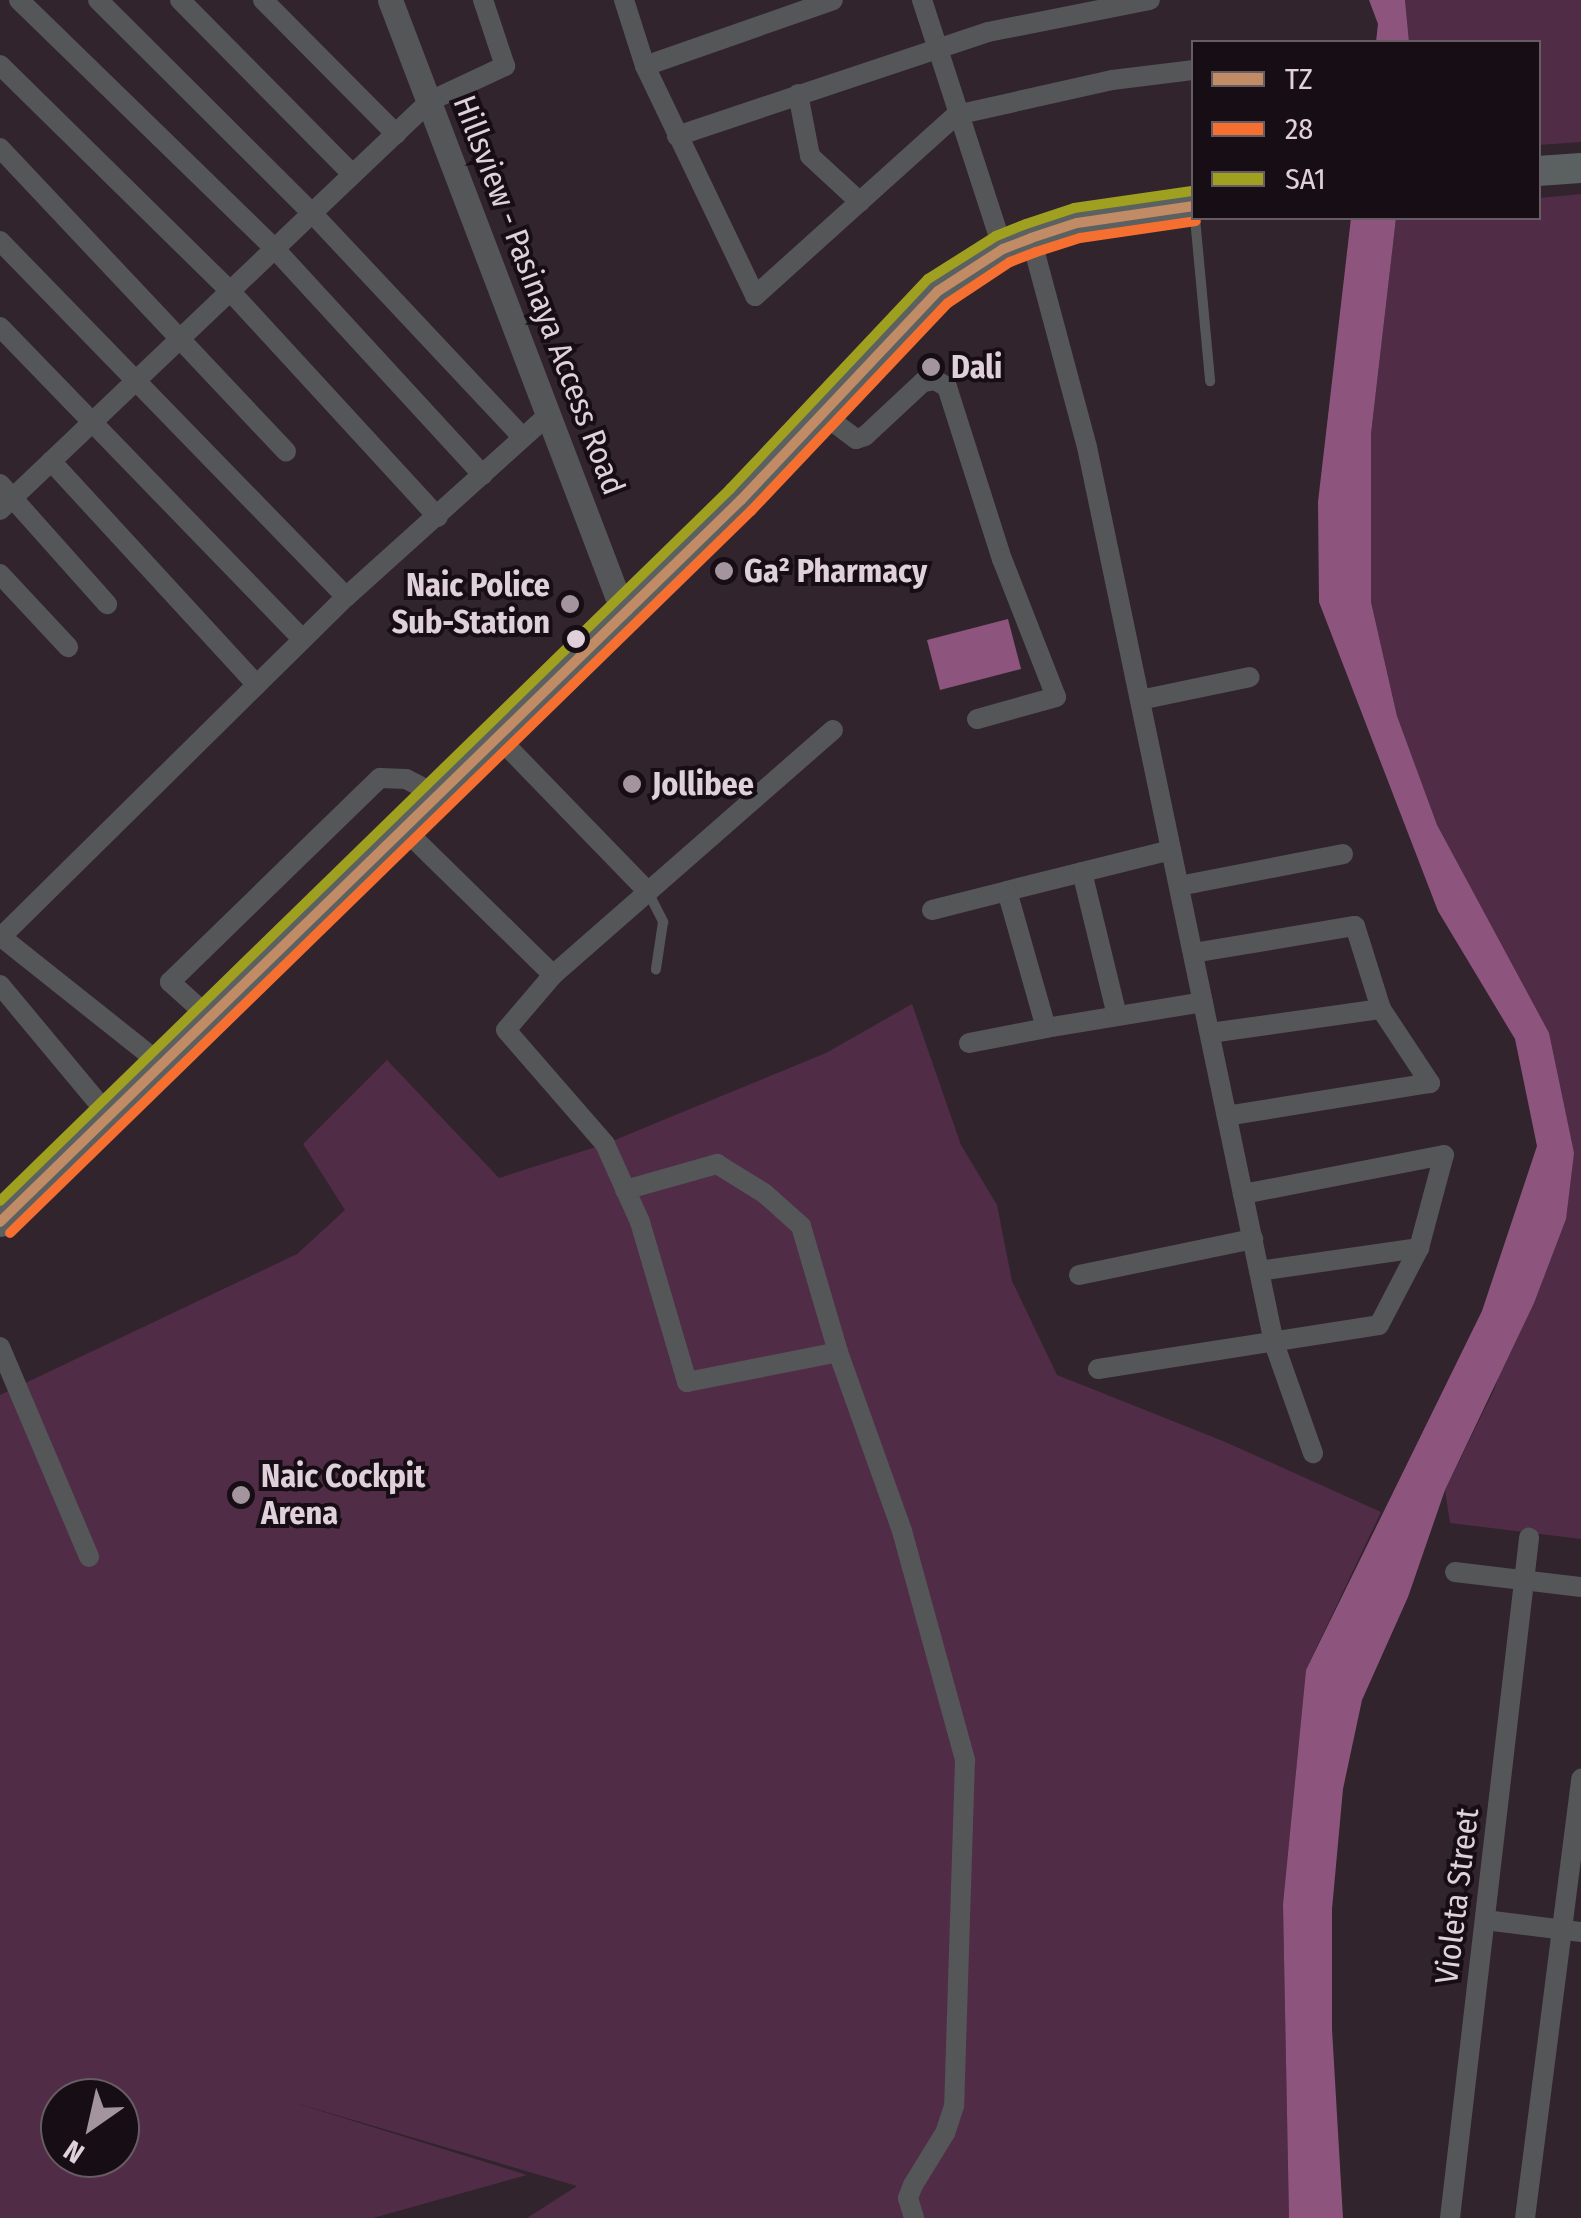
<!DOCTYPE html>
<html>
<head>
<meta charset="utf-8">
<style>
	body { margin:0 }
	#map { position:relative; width:1581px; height:2218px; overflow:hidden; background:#31242d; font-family:"Fira Sans Condensed",sans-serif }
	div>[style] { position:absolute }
	.green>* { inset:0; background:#502c47 }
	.water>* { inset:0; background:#8d557e }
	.service>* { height:10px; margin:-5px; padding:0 5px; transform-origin:5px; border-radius:5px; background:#545658 }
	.minor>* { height:20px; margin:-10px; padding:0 10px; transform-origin:10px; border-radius:10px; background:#545658 }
	.tertiary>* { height:25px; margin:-12.5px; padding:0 12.5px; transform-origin:12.5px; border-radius:12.5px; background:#545658 }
	.primary>* { height:30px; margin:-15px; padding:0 15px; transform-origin:15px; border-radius:15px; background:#5b6061 }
	.bus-1>* { height:10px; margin:-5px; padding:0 5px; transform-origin:5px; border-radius:5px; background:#c18c65 }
	.bus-2>* { height:10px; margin:-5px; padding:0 5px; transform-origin:5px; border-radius:5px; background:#f46f30 }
	.bus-3>* { height:10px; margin:-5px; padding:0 5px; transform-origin:5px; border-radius:5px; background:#a0a020 }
	.dots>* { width:28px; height:28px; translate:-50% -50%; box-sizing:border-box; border:5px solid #170d14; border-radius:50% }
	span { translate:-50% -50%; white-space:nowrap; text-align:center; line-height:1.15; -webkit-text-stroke:8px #170d14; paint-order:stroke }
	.street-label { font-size:32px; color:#e0d0db }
	.poi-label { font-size:32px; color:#e0d0db; font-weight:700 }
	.left { translate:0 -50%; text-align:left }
	.right { translate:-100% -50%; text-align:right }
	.legend { position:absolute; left:1191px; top:40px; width:350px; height:180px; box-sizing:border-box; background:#170d14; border:2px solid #675b64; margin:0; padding:12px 18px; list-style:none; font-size:30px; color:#e0d0db }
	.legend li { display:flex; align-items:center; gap:20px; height:50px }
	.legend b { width:50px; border:2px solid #675b64 }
	.north { position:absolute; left:40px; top:2078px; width:100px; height:100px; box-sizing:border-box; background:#170d14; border:2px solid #675b64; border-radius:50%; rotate:214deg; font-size:28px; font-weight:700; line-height:40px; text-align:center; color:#e0d0db }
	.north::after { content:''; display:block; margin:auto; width:35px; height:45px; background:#a3949e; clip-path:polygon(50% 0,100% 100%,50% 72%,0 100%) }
</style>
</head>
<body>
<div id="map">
	<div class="green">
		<i style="clip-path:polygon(1405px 0,1581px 0,1581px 142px,1539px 145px,1538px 42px,1409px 42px)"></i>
		<i style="clip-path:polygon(1581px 194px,1581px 1539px,1450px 1523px,1445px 1490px,1494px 1390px,1574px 1153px,1475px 899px,1436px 824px,1397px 716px,1371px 602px,1371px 434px,1396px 218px,1538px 218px,1539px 198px)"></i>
		<i style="clip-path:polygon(evenodd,912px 1004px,961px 1145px,997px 1205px,1012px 1281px,1057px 1375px,1223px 1441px,1381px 1512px,1306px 1670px,1283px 1904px,1289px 2218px,527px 2218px,577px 2186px,289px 2101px,527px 2175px,373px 2218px,0 2218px,0 1395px,297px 1254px,345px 1210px,303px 1144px,387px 1060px,499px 1178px,605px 1144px,826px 1053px,912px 1004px,60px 2098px,120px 2098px,120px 2158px,60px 2158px,60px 2098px)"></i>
	</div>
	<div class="water">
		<i style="clip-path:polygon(1369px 0,1405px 0,1409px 42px,1376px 42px,1378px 24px)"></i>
		<i style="clip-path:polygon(1351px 218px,1396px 218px,1371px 434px,1371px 602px,1397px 716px,1437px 825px,1549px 1033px,1574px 1153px,1566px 1219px,1534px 1303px,1445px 1490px,1408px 1597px,1362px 1700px,1343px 1789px,1332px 1909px,1332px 2029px,1343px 2218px,1289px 2218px,1283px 1904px,1306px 1670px,1482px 1311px,1537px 1146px,1515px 1039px,1438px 911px,1319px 602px,1318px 502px)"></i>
		<i style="clip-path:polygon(1008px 619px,1021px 669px,940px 690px,927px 640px)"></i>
	</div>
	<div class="service">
		<i style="left:1195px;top:218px;width:164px;rotate:84.7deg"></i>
		<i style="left:648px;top:892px;width:34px;rotate:63deg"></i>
		<i style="left:663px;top:922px;width:48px;rotate:98.5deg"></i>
	</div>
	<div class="minor">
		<i style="left:19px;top:0;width:357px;rotate:44.2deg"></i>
		<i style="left:275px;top:249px;width:307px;rotate:47.4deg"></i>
		<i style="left:98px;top:0;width:302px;rotate:44.9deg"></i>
		<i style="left:312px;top:213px;width:308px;rotate:46.8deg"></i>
		<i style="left:180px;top:0;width:245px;rotate:45.3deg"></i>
		<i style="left:263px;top:0;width:189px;rotate:45.2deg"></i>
		<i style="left:624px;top:0;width:69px;rotate:72.3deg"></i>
		<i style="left:645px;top:66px;width:255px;rotate:64.4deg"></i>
		<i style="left:755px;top:296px;width:270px;rotate:-42deg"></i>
		<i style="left:956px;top:115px;width:160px;rotate:-12.6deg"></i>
		<i style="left:1112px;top:80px;width:83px;rotate:-7deg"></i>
		<i style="left:922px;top:0;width:262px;rotate:72deg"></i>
		<i style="left:0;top:65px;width:322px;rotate:44.5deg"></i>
		<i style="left:230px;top:291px;width:307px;rotate:47.4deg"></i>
		<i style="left:645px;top:66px;width:199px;rotate:-19.3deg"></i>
		<i style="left:798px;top:94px;width:63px;rotate:79deg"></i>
		<i style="left:810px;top:156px;width:68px;rotate:42.6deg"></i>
		<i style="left:677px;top:136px;width:328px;rotate:-18.5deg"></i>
		<i style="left:988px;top:32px;width:165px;rotate:-11.2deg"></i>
		<i style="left:0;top:148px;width:417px;rotate:46.7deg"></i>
		<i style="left:1031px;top:238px;width:216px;rotate:75deg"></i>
		<i style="left:1087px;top:447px;width:915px;rotate:78.21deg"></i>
		<i style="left:1274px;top:1343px;width:117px;rotate:70.5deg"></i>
		<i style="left:0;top:241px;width:496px;rotate:45.8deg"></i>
		<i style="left:0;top:327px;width:434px;rotate:45.9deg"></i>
		<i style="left:824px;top:415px;width:40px;rotate:37deg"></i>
		<i style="left:856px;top:439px;width:9px;rotate:-18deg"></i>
		<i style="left:865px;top:436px;width:79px;rotate:-43deg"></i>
		<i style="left:923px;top:382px;width:12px;rotate:-9deg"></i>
		<i style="left:935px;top:380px;width:14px;rotate:30deg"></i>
		<i style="left:947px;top:387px;width:181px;rotate:72.3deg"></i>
		<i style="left:1002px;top:559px;width:148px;rotate:68.6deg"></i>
		<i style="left:1056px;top:697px;width:82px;rotate:164.4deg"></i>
		<i style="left:51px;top:461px;width:304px;rotate:47.4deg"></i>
		<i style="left:0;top:484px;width:161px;rotate:48.3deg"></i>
		<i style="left:0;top:510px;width:593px;rotate:-43.57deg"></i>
		<i style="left:430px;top:101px;width:83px;rotate:-25deg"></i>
		<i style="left:505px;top:66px;width:70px;rotate:-108.4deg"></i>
		<i style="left:0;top:574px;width:100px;rotate:47deg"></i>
		<i style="left:1140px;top:700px;width:112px;rotate:-11.8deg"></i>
		<i style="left:497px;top:736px;width:217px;rotate:45.9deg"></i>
		<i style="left:403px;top:828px;width:210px;rotate:44.4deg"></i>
		<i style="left:553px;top:975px;width:72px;rotate:130.5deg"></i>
		<i style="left:506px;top:1030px;width:151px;rotate:49deg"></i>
		<i style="left:605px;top:1144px;width:85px;rotate:65.8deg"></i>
		<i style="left:640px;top:1222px;width:167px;rotate:73.6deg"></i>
		<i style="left:687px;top:1382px;width:154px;rotate:-11.2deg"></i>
		<i style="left:838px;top:1352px;width:190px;rotate:70.3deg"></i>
		<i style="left:902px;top:1531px;width:238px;rotate:74.6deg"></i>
		<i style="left:965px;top:1760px;width:346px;rotate:91.8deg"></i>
		<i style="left:954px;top:2106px;width:28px;rotate:108deg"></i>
		<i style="left:945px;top:2133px;width:61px;rotate:121.6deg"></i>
		<i style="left:913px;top:2185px;width:14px;rotate:111deg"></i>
		<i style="left:908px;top:2198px;width:21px;rotate:73deg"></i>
		<i style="left:1171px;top:850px;width:169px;rotate:166deg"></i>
		<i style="left:1007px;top:891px;width:142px;rotate:74.1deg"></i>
		<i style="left:1046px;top:1028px;width:159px;rotate:-9.4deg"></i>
		<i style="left:1082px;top:872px;width:148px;rotate:76.3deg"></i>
		<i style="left:1179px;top:886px;width:167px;rotate:-11deg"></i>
		<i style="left:932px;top:910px;width:77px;rotate:-14.2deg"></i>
		<i style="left:0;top:936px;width:206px;rotate:38.5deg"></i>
		<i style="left:0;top:938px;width:486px;rotate:-44.6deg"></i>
		<i style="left:346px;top:597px;width:270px;rotate:-42deg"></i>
		<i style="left:1193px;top:953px;width:164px;rotate:-9.5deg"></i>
		<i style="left:1355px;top:926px;width:87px;rotate:72.6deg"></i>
		<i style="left:1381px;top:1009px;width:89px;rotate:56.5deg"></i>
		<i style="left:1430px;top:1083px;width:206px;rotate:170.8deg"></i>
		<i style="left:553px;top:975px;width:372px;rotate:-41.2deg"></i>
		<i style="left:0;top:985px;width:170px;rotate:50.2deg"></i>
		<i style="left:210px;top:1018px;width:54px;rotate:-138deg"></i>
		<i style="left:170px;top:982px;width:293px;rotate:-44.2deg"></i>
		<i style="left:380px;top:778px;width:26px;rotate:2deg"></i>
		<i style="left:406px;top:779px;width:35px;rotate:27deg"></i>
		<i style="left:1210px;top:1033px;width:173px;rotate:-8deg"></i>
		<i style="left:969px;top:1043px;width:78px;rotate:-11deg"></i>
		<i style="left:625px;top:1190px;width:96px;rotate:-15.8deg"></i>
		<i style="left:717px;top:1164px;width:55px;rotate:31.7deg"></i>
		<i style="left:764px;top:1193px;width:50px;rotate:41.7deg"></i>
		<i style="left:801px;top:1226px;width:131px;rotate:73.6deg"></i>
		<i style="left:1259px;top:1271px;width:162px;rotate:-8.2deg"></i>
		<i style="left:1079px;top:1275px;width:178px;rotate:-11.7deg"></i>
		<i style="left:0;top:1347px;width:228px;rotate:67deg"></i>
		<i style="left:1098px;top:1369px;width:284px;rotate:-8.9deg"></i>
		<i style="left:1379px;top:1325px;width:87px;rotate:-62.5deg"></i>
		<i style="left:1419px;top:1248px;width:96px;rotate:-75deg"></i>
		<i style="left:1444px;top:1155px;width:205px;rotate:169deg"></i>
		<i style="left:1455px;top:1572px;width:127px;rotate:6.8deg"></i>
		<i style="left:1485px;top:1920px;width:97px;rotate:7.1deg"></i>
		<i style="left:1450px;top:2218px;width:685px;rotate:-83.37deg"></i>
		<i style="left:1525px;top:2218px;width:443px;rotate:-82.7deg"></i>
	</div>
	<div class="tertiary">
		<i style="left:390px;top:0;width:657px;rotate:69.14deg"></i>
	</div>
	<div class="primary">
		<i style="left:1538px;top:171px;width:43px;rotate:-4deg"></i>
		<i style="left:0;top:1222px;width:1035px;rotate:-44.26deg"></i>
		<i style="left:741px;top:500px;width:287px;rotate:-46.7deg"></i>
		<i style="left:938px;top:291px;width:77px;rotate:-32.9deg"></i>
		<i style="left:1003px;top:249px;width:30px;rotate:-21deg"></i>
		<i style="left:1031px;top:238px;width:48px;rotate:-18.1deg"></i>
		<i style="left:1077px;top:223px;width:118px;rotate:-8.3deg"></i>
	</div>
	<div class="bus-1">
		<i style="left:0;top:1222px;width:1035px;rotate:-44.26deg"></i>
		<i style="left:741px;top:500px;width:287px;rotate:-46.7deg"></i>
		<i style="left:938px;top:291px;width:77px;rotate:-32.9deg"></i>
		<i style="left:1003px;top:249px;width:30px;rotate:-21deg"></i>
		<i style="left:1031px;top:238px;width:48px;rotate:-18.1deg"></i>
		<i style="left:1077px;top:223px;width:118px;rotate:-8.3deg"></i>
	</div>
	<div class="bus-2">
		<i style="left:10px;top:1233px;width:1035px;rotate:-44.26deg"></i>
		<i style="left:751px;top:511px;width:286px;rotate:-46.6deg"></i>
		<i style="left:948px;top:303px;width:74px;rotate:-33.5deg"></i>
		<i style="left:1010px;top:262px;width:28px;rotate:-21deg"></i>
		<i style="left:1036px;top:252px;width:46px;rotate:-17.7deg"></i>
		<i style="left:1080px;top:238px;width:117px;rotate:-8.3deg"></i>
	</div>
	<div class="bus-3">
		<i style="left:0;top:1201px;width:1020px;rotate:-44.28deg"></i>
		<i style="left:730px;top:489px;width:289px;rotate:-46.7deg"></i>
		<i style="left:928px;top:279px;width:80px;rotate:-32.3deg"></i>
		<i style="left:996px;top:236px;width:32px;rotate:-22deg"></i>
		<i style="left:1026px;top:224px;width:51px;rotate:-18.4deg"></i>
		<i style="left:1074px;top:208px;width:119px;rotate:-8.2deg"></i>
	</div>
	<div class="dots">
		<i style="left:931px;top:367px;background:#a3949e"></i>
		<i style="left:724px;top:571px;background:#a3949e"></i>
		<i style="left:570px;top:604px;background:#a3949e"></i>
		<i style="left:576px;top:639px;background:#e0d0db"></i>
		<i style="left:632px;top:784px;background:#a3949e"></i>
		<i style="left:241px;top:1495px;background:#a3949e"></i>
	</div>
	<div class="street-label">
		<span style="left:539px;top:295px;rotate:69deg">Hillsview - Pasinaya Access Road</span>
		<span style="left:1457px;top:1896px;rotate:-83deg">Violeta Street</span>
	</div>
	<div class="poi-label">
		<span class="left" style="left:951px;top:367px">Dali</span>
		<span class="left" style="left:744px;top:571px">Ga² Pharmacy</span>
		<span class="right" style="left:550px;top:604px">Naic Police<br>Sub-Station</span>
		<span class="left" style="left:652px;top:784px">Jollibee</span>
		<span class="left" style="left:261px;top:1495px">Naic Cockpit<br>Arena</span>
	</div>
	<ul class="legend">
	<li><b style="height:12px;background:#c18c65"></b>TZ</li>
	<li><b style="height:12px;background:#f46f30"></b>28</li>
	<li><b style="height:12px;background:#a0a020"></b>SA1</li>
	</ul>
	<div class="north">N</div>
</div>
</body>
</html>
